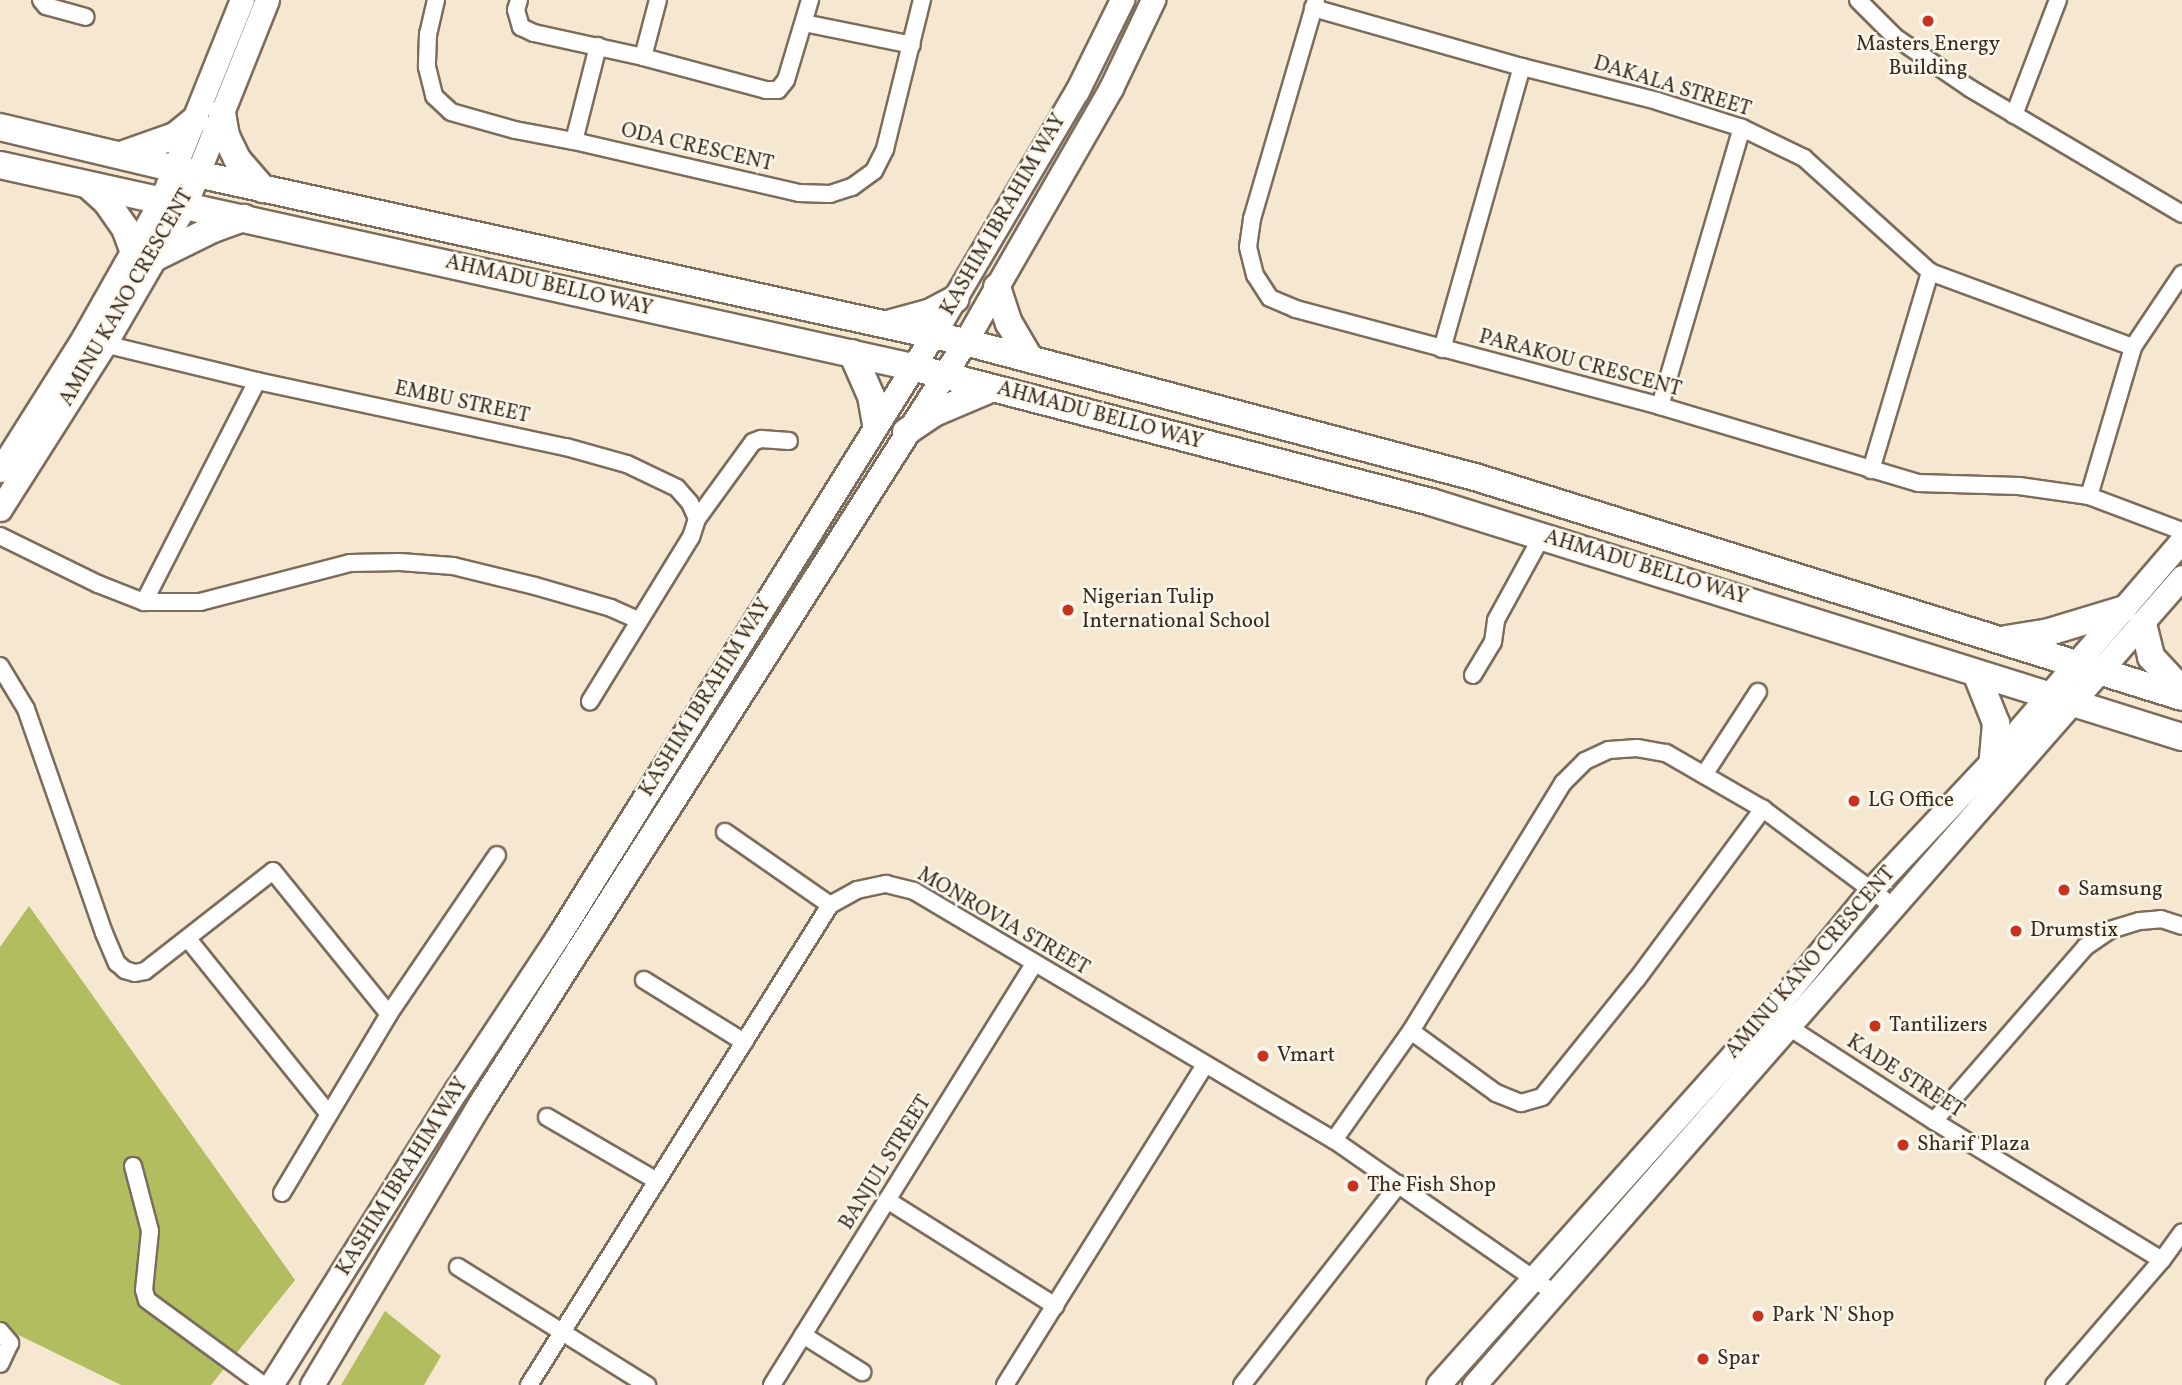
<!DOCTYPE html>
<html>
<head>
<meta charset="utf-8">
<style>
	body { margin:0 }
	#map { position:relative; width:2182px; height:1385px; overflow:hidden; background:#f6e7d0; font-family:Vollkorn,serif }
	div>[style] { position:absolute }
	.green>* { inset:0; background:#b1bd5f }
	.roads { filter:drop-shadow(2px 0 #7c6c5c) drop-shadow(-2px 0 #7c6c5c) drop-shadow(0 2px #7c6c5c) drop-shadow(0 -2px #7c6c5c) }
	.street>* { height:16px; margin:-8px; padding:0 8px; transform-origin:8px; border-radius:8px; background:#fff }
	.secondary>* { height:23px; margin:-11.5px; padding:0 11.5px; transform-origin:11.5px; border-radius:11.5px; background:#fff }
	.primary>* { height:26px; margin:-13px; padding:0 13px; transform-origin:13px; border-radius:13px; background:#fff }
	.dots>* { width:19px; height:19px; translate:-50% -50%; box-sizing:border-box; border:4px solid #fbf7ec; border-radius:50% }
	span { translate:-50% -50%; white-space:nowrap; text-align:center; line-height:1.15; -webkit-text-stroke:5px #fbf7ec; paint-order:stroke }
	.poi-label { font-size:21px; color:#3b2a1e }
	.left { translate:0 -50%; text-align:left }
	.street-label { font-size:21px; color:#3b2a1e }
</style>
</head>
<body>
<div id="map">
	<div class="green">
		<i style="clip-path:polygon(29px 906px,295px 1280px,211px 1385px,121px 1385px,0 1326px,0 947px)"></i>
		<i style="clip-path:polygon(385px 1311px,441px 1356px,424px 1385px,341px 1385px)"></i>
	</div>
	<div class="roads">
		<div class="street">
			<i style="left:41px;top:0;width:8px;rotate:50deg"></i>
			<i style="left:46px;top:6px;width:41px;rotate:15.4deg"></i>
			<i style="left:436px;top:0;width:35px;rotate:103deg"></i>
			<i style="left:428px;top:34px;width:33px;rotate:92deg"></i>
			<i style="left:427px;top:67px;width:30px;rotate:76deg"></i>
			<i style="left:434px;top:96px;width:23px;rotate:43deg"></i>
			<i style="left:451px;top:112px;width:66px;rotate:15.7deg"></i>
			<i style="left:515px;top:130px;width:60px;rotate:10.6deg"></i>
			<i style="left:574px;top:141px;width:231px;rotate:13deg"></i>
			<i style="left:799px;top:193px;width:31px;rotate:2deg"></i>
			<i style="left:830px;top:194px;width:23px;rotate:-18deg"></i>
			<i style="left:852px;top:187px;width:27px;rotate:-36deg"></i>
			<i style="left:874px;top:171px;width:25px;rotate:-63deg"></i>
			<i style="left:885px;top:149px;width:154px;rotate:-76.1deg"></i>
			<i style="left:519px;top:0;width:10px;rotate:107deg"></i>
			<i style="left:516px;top:10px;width:18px;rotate:74deg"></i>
			<i style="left:521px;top:27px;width:14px;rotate:25deg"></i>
			<i style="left:534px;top:33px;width:112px;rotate:12.4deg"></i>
			<i style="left:643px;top:57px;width:127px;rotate:15deg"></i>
			<i style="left:766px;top:90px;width:12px"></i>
			<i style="left:778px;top:90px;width:13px;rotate:-51deg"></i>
			<i style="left:786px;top:80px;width:84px;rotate:-73.3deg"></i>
			<i style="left:1316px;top:0;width:228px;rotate:106.3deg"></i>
			<i style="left:1252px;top:219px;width:28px;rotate:98deg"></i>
			<i style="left:1248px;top:247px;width:29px;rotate:76deg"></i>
			<i style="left:1255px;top:275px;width:27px;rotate:57deg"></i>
			<i style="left:1270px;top:298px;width:28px;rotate:23deg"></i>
			<i style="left:1296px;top:309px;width:377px;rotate:14.9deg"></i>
			<i style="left:1660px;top:406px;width:269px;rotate:16.6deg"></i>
			<i style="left:1918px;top:483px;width:101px;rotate:1.7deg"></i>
			<i style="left:2019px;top:486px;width:71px;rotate:8.1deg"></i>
			<i style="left:2089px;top:496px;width:99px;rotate:20.6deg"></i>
			<i style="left:1858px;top:0;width:52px;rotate:45deg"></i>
			<i style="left:1895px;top:37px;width:92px;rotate:34.4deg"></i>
			<i style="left:1971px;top:89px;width:245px;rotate:30.6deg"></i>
			<i style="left:1313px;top:8px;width:217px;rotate:15.8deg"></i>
			<i style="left:1522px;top:67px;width:139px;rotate:14.1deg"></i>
			<i style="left:1657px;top:101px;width:89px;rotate:17.6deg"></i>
			<i style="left:1742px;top:128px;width:69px;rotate:25.8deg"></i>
			<i style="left:1804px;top:158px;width:170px;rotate:42.1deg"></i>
			<i style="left:1930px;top:272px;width:216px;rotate:20.3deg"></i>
			<i style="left:804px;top:23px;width:110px;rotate:11.5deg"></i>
			<i style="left:643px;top:57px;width:59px;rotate:-75.3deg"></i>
			<i style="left:2014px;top:115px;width:123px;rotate:-69.1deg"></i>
			<i style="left:574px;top:141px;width:98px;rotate:-75.8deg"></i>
			<i style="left:96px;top:342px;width:166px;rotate:13.6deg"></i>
			<i style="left:257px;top:381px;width:316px;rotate:12.1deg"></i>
			<i style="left:566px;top:447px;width:63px;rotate:15.6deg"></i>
			<i style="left:627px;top:464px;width:55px;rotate:25.6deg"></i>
			<i style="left:677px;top:488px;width:20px;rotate:49deg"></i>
			<i style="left:690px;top:503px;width:17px;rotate:66deg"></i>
			<i style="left:697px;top:519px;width:19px;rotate:108deg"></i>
			<i style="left:691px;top:537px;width:193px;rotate:121.6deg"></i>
			<i style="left:1442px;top:349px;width:293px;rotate:-74.2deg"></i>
			<i style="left:1660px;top:406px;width:290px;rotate:-73.6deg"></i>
			<i style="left:1871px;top:470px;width:207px;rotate:-73.4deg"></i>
			<i style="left:2089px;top:496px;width:155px;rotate:-73.5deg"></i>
			<i style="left:2133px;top:347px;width:88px;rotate:-56.1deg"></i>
			<i style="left:697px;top:519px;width:95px;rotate:-54deg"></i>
			<i style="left:753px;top:442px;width:9px;rotate:-21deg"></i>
			<i style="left:761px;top:439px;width:28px;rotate:4deg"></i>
			<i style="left:0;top:536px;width:109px;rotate:26.1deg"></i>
			<i style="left:98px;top:584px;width:49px;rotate:21.4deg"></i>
			<i style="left:144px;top:602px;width:56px"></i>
			<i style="left:200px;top:602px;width:155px;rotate:-14.6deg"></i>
			<i style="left:350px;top:563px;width:50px;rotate:-1.1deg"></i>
			<i style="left:400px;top:562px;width:53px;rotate:4.3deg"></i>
			<i style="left:453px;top:566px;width:84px;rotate:13.7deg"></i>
			<i style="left:535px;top:586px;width:79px;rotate:16.1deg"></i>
			<i style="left:611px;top:608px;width:30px;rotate:24deg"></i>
			<i style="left:144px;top:602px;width:248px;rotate:-62.9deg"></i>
			<i style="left:0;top:666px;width:50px;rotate:58.8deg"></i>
			<i style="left:26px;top:709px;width:237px;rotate:70.8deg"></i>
			<i style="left:104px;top:933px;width:33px;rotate:67deg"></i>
			<i style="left:117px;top:963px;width:11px;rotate:41deg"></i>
			<i style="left:125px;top:970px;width:10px;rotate:17deg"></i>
			<i style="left:135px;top:973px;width:10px;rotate:-11deg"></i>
			<i style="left:145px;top:971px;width:162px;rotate:-38deg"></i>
			<i style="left:273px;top:871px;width:184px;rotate:51deg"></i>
			<i style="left:1473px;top:675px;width:39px;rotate:-59deg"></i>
			<i style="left:1493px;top:642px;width:22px;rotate:-82deg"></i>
			<i style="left:1496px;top:620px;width:96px;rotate:-61.3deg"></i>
			<i style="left:1704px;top:775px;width:99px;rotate:-57deg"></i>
			<i style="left:725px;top:832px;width:128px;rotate:34.8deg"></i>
			<i style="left:188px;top:939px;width:223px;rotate:51.2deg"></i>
			<i style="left:644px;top:980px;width:118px;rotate:31.8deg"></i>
			<i style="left:1781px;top:1022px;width:182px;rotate:32.9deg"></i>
			<i style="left:1934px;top:1121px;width:267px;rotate:31.4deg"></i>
			<i style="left:1411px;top:1031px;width:105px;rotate:36.1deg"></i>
			<i style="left:1496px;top:1093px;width:27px;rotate:22deg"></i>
			<i style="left:1521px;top:1103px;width:22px;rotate:-16deg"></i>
			<i style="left:1542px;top:1097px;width:151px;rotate:-51.2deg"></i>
			<i style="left:1637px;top:979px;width:212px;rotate:-53.5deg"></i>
			<i style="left:547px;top:1117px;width:127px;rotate:30.2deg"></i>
			<i style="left:1934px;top:1121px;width:230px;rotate:-49deg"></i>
			<i style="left:2085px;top:947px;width:30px;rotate:-34deg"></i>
			<i style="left:2110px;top:930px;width:31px;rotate:-17deg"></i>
			<i style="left:2140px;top:921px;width:21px;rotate:-5deg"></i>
			<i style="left:2161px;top:919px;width:22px;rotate:18deg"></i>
			<i style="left:1334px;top:1140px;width:133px;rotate:-54.8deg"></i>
			<i style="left:1411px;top:1031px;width:291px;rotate:-58.5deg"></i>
			<i style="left:1563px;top:783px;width:31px;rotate:-45deg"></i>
			<i style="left:1585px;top:761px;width:26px;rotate:-25deg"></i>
			<i style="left:1609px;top:750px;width:28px;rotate:-4deg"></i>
			<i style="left:1637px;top:748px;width:29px;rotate:10deg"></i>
			<i style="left:1666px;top:753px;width:112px;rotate:30deg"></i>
			<i style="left:1763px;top:809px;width:164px;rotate:36.8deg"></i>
			<i style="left:133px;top:1166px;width:67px;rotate:75.3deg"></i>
			<i style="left:150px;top:1231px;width:59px;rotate:95.8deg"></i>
			<i style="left:144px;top:1290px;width:10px;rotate:73deg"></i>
			<i style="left:147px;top:1300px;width:144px;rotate:36.2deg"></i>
			<i style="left:282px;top:1193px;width:209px;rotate:-59.1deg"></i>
			<i style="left:389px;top:1014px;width:192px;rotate:-55.8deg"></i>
			<i style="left:887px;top:1200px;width:199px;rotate:32.2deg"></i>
			<i style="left:458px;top:1267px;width:223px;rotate:32deg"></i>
			<i style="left:0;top:1331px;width:16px;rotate:50deg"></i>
			<i style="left:10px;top:1343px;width:23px;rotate:115deg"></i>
			<i style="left:803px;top:1335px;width:70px;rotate:32.1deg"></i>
			<i style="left:529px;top:1385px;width:567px;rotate:-57.91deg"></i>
			<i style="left:830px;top:905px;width:31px;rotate:-29deg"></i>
			<i style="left:857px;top:890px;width:30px;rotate:-12deg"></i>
			<i style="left:886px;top:884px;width:29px;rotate:14deg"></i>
			<i style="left:914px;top:891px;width:488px;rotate:30.7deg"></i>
			<i style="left:1334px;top:1140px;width:268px;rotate:34.8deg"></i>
			<i style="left:772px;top:1385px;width:497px;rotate:-58.1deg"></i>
			<i style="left:1005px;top:1385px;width:377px;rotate:-58deg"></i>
			<i style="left:1242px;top:1385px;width:255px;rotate:-52deg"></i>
			<i style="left:2054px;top:1385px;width:165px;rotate:-49.2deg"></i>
			<i style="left:2162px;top:1260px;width:34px;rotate:-54deg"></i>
		</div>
		<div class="secondary">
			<i style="left:0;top:470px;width:157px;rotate:-57.7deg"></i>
			<i style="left:84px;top:337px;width:156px;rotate:-60.5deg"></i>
			<i style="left:161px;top:201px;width:217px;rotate:-68.1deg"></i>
			<i style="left:0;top:509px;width:194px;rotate:-57.6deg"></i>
			<i style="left:104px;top:345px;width:162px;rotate:-59.9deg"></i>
			<i style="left:185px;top:205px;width:221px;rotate:-68.2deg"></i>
			<i style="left:271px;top:1385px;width:350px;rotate:-57.9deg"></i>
			<i style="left:457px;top:1089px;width:181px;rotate:-56.5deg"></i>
			<i style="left:557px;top:938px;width:711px;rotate:-58.05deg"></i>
			<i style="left:933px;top:335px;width:283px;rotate:-59.5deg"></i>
			<i style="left:1077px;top:91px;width:102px;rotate:-63.7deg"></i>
			<i style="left:312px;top:1385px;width:326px;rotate:-59.2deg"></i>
			<i style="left:479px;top:1105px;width:905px;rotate:-57.5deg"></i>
			<i style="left:965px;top:342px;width:293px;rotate:-60.1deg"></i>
			<i style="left:1111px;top:88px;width:98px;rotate:-64.5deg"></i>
			<i style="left:1438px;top:1385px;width:496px;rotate:-48.2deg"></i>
			<i style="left:1769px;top:1015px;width:163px;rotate:-50.7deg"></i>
			<i style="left:1872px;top:889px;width:177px;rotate:-46.8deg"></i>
			<i style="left:1993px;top:760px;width:290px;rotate:-49.3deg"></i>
			<i style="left:1474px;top:1385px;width:1074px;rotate:-48.77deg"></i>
		</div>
		<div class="primary">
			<i style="left:222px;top:113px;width:23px;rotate:80deg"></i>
			<i style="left:226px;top:136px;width:25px;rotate:64deg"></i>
			<i style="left:237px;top:159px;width:40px;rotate:49deg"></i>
			<i style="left:0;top:127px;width:203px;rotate:13.4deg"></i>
			<i style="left:197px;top:174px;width:786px;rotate:12.34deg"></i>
			<i style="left:965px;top:342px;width:528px;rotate:14.83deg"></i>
			<i style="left:1475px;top:477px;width:740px;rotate:17.28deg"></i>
			<i style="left:121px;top:155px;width:57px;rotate:-19.4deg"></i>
			<i style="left:175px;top:136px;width:26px;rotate:-39deg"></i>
			<i style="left:0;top:165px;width:934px;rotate:12.49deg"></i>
			<i style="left:912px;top:367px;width:536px;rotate:14.58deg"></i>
			<i style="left:1431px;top:502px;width:787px;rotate:17.38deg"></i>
			<i style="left:88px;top:185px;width:24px;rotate:42deg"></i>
			<i style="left:106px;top:201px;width:33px;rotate:55deg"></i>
			<i style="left:125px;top:228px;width:23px;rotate:70deg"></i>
			<i style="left:154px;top:258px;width:66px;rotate:-26.2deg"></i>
			<i style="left:213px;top:229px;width:33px;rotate:-20deg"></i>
			<i style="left:997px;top:287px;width:38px;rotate:72deg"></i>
			<i style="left:1009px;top:323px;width:42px;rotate:59.7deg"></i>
			<i style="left:891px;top:323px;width:39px;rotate:-15deg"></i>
			<i style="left:929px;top:313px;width:30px;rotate:-28deg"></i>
			<i style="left:852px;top:353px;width:47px;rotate:66.2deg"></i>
			<i style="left:871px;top:396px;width:28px;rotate:80deg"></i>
			<i style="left:906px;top:432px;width:34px;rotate:-34deg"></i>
			<i style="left:934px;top:413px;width:64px;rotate:-23deg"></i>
			<i style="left:2143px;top:624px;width:34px;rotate:76deg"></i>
			<i style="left:2151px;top:657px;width:45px;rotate:46.8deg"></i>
			<i style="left:2006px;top:639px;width:44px;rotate:-9.2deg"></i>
			<i style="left:2049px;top:632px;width:76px;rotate:-16.8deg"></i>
			<i style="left:1976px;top:673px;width:54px;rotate:68.2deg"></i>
			<i style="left:1996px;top:723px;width:37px;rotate:95deg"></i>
		</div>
	</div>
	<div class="dots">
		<i style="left:1928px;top:21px;background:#c8321e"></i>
		<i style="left:1068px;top:610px;background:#c8321e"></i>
		<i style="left:1854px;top:801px;background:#c8321e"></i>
		<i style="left:2064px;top:890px;background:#c8321e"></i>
		<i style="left:2016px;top:931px;background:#c8321e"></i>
		<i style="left:1875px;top:1026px;background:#c8321e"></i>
		<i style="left:1263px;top:1056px;background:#c8321e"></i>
		<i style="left:1903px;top:1145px;background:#c8321e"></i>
		<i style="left:1353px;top:1186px;background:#c8321e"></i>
		<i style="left:1758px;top:1316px;background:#c8321e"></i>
		<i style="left:1703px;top:1359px;background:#c8321e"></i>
	</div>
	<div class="poi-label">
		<span style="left:1928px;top:57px">Masters Energy<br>Building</span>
		<span class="left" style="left:1082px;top:610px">Nigerian Tulip<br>International School</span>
		<span class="left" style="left:1868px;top:801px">LG Office</span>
		<span class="left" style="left:2078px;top:890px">Samsung</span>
		<span class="left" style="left:2030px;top:931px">Drumstix</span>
		<span class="left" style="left:1889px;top:1026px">Tantilizers</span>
		<span class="left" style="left:1277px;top:1056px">Vmart</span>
		<span class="left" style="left:1917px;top:1145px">Sharif Plaza</span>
		<span class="left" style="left:1367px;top:1186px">The Fish Shop</span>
		<span class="left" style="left:1772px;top:1316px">Park 'N' Shop</span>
		<span class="left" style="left:1717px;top:1359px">Spar</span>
	</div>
	<div class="street-label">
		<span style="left:1672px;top:87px;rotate:17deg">DAKALA STREET</span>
		<span style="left:697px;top:148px;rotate:13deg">ODA CRESCENT</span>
		<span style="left:1004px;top:215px;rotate:-60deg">KASHIM IBRAHIM WAY</span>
		<span style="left:549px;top:286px;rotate:13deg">AHMADU BELLO WAY</span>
		<span style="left:127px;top:298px;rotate:-60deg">AMINU KANO CRESCENT</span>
		<span style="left:1580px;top:364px;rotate:15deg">PARAKOU CRESCENT</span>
		<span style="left:462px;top:403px;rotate:12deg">EMBU STREET</span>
		<span style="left:1100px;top:416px;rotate:15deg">AHMADU BELLO WAY</span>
		<span style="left:1646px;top:568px;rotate:17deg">AHMADU BELLO WAY</span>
		<span style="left:706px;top:698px;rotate:-58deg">KASHIM IBRAHIM WAY</span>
		<span style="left:1003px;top:922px;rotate:30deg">MONROVIA STREET</span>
		<span style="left:1811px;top:963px;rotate:-49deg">AMINU KANO CRESCENT</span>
		<span style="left:1905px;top:1077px;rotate:33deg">KADE STREET</span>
		<span style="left:886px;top:1163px;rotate:-58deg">BANJUL STREET</span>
		<span style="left:403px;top:1177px;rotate:-58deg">KASHIM IBRAHIM WAY</span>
	</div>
</div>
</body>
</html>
